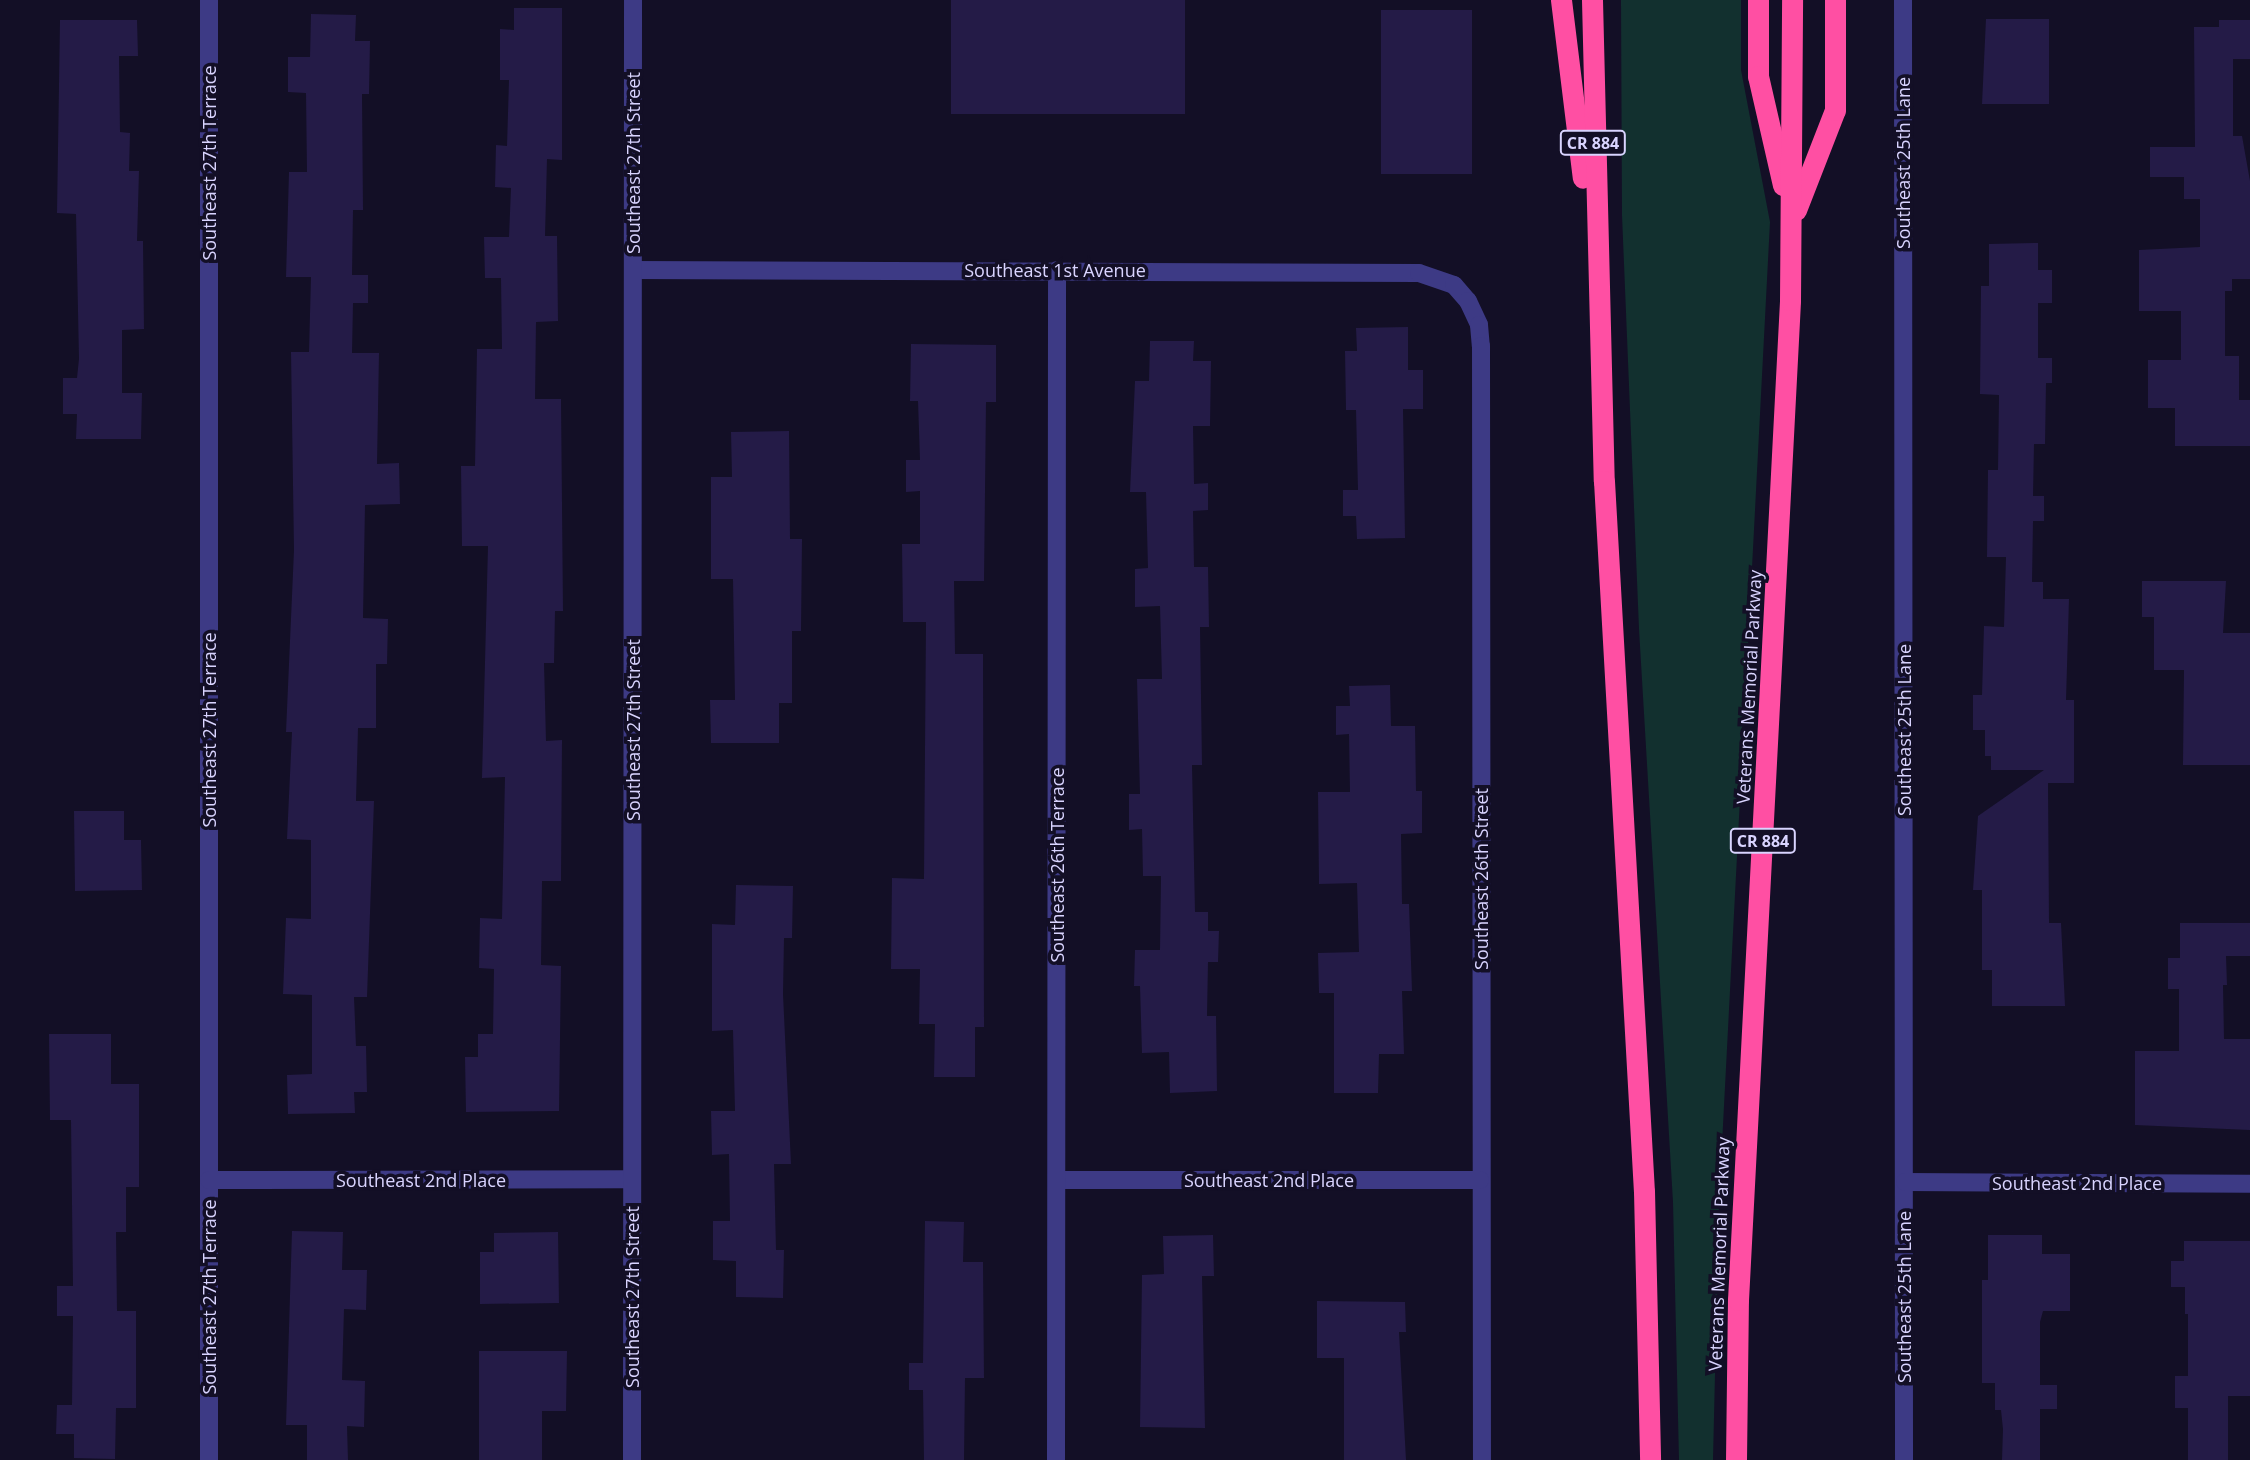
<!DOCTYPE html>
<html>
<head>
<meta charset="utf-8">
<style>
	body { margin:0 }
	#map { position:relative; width:2250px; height:1460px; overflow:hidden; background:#130f26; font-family:"Open Sans",sans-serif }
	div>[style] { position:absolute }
	.green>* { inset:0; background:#12302f }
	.building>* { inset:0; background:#241b47 }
	.minor>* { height:18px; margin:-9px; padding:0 9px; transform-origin:9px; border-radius:9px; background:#3d3a85 }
	.highway>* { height:21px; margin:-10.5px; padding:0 10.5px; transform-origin:10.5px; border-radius:10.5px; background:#ff4fa3 }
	span { translate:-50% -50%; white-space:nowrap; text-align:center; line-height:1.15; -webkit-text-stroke:7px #130f26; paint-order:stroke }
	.shield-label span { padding:2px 5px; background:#130f26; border:2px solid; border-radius:5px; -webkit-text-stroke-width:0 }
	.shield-label { font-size:16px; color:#d9d4ff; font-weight:700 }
	.street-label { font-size:18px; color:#d9d4ff }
</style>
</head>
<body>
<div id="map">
	<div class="green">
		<i style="clip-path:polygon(1621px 0,1741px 0,1741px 70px,1770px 222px,1719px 1202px,1713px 1460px,1679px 1460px,1673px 1202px,1639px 629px,1622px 215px)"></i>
	</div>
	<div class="building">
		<i style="clip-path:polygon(951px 0,1185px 0,1185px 114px,951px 114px)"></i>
		<i style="clip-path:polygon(514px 8px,562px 8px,562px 160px,547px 159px,545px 236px,557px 236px,558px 321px,536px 322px,535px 399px,561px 399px,563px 611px,555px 611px,554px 663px,544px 663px,546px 741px,562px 740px,561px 881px,542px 881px,541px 965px,561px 966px,559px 1111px,466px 1112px,465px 1057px,478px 1057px,478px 1034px,493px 1034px,494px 969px,479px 968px,480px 918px,502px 919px,505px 777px,482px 778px,488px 546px,462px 546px,461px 466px,475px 466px,477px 349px,502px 349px,501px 278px,485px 278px,484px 237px,509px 237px,511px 188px,495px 187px,496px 145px,507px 146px,509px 80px,500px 80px,500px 29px,514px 30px)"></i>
		<i style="clip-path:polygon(1381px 10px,1472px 10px,1472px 174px,1381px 174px)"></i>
		<i style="clip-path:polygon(311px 14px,356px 15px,355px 41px,370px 41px,369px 94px,362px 94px,363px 210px,353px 210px,352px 275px,368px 275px,368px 303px,353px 303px,352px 353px,379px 353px,377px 464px,399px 463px,400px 504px,365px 505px,363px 618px,388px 619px,387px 664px,376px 664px,376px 728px,358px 728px,356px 801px,374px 801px,367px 997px,354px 997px,356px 1046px,366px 1046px,367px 1092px,354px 1092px,355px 1113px,288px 1114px,287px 1075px,312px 1074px,312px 995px,283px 994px,286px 918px,311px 919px,311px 840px,287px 839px,292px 732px,286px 732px,294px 550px,291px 352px,309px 352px,311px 277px,286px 277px,289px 172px,307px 172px,306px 93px,288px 92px,288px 57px,310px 57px)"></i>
		<i style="clip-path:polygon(1986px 19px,2049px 19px,2049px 104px,1982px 104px)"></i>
		<i style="clip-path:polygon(60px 20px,137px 20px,138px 56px,119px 56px,120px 132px,130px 133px,129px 171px,139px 171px,137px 241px,143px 241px,144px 329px,122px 330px,122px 393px,142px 393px,141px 439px,76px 439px,77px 414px,63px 414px,63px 378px,77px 378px,79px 359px,76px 214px,57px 213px)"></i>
		<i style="clip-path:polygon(2219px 20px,2250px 20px,2250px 59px,2233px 59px,2233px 136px,2242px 136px,2250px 181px,2250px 279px,2232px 279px,2232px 291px,2225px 291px,2225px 356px,2239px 356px,2239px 400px,2250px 400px,2250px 446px,2175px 446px,2175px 408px,2148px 408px,2148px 360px,2181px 360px,2181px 311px,2139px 311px,2139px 250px,2200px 247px,2200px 199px,2184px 199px,2184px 177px,2150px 177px,2150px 147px,2195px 147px,2194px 27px,2219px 27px)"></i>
		<i style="clip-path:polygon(2038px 243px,2038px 270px,2052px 270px,2052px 303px,2038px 303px,2038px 358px,2052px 358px,2052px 383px,2046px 383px,2045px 444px,2034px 444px,2033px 496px,2044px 496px,2044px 521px,2033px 521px,2032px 582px,2043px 582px,2043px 599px,2069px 599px,2066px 700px,2074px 700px,2074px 783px,2048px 783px,2049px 923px,2061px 923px,2065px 1006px,1992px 1006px,1992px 970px,1982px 970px,1982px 890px,1973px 890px,1978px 816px,2044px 770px,1991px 770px,1991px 756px,1985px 756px,1985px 730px,1973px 730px,1973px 695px,1982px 695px,1984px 626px,2004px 627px,2006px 557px,1987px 557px,1988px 470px,1998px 470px,1999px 395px,1980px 394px,1981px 286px,1989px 286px,1989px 244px)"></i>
		<i style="clip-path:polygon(1408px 327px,1408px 370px,1423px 370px,1423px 409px,1403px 409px,1405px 538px,1357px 539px,1356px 516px,1343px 516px,1343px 490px,1358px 490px,1356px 410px,1346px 410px,1345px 351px,1357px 351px,1356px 328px)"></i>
		<i style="clip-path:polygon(1150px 341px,1194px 341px,1193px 361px,1211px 361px,1210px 426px,1193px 426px,1194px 484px,1208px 483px,1208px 510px,1193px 511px,1194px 567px,1208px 567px,1209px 627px,1200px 627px,1202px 765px,1192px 765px,1195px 912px,1208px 912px,1208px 931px,1219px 931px,1218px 962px,1208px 962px,1207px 1016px,1216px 1016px,1217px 1091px,1170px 1093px,1169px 1052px,1142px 1053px,1140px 986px,1134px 986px,1135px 950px,1160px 950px,1161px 876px,1143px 876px,1142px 829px,1129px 830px,1129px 794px,1140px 794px,1137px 679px,1162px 679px,1160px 606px,1135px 607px,1135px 569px,1148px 568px,1146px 492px,1130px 492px,1135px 381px,1149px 381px)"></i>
		<i style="clip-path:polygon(911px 344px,996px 345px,996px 402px,986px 402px,984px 581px,954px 581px,955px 654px,983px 654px,984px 1027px,975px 1027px,975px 1077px,934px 1077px,935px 1024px,919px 1024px,920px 969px,891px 969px,892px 878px,924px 879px,926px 622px,903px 622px,902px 544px,920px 544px,920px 491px,906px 492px,906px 460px,920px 460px,918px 401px,910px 401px)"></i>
		<i style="clip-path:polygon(789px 431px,790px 539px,802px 539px,801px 631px,792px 631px,792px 703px,779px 703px,779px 743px,711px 743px,710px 700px,735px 700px,733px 579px,711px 579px,711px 477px,732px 477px,731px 432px)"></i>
		<i style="clip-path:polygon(2142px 581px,2226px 581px,2223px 633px,2250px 633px,2250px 765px,2183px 765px,2184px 670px,2154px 670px,2154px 617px,2142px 617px)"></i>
		<i style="clip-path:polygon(1390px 685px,1391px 726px,1415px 726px,1416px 791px,1422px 791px,1422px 833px,1401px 834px,1402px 904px,1409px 904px,1412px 991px,1402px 991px,1404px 1054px,1379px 1054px,1378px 1093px,1334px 1093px,1334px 993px,1319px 993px,1318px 953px,1359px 952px,1357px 883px,1319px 884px,1318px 792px,1350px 792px,1349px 734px,1336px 735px,1336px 706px,1350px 706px,1349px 686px)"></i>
		<i style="clip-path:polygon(74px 811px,124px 811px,124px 840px,141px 840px,142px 890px,75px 891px)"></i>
		<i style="clip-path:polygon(736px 885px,793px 886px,792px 938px,784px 938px,783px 994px,791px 1164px,774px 1164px,776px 1250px,784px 1250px,783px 1298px,736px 1297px,736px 1261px,713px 1260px,713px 1221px,730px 1221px,729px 1154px,712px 1155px,711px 1111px,735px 1111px,733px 1030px,712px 1031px,712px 924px,735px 925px)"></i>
		<i style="clip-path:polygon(2180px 923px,2250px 923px,2250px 956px,2226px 956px,2227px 985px,2223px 985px,2224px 1039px,2250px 1039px,2250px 1130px,2135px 1125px,2135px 1051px,2179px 1051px,2179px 989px,2168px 989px,2168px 958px,2180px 958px)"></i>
		<i style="clip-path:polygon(49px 1034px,111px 1034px,111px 1084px,139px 1084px,139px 1187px,126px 1187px,126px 1232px,116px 1232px,117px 1311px,136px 1311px,136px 1408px,116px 1408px,115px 1459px,74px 1458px,74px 1434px,56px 1434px,57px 1405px,72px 1405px,73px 1316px,57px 1316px,57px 1286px,73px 1286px,71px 1120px,50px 1120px)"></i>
		<i style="clip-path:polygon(925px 1221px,964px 1222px,963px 1262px,983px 1262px,984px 1378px,965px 1378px,964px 1460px,924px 1460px,923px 1390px,909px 1390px,909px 1363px,923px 1363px)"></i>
		<i style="clip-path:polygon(292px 1231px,343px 1232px,342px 1270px,367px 1270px,366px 1310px,344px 1309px,342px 1380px,365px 1381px,364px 1427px,347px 1426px,348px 1460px,307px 1460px,307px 1425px,286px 1425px)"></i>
		<i style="clip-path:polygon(558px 1232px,559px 1303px,480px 1304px,480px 1252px,494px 1252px,494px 1233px)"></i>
		<i style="clip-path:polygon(1213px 1235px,1214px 1276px,1202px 1276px,1205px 1428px,1140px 1427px,1142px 1275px,1164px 1274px,1163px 1236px)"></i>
		<i style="clip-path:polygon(1988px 1235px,2042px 1235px,2042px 1254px,2070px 1254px,2070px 1311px,2043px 1311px,2040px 1322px,2040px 1385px,2057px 1385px,2057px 1409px,2040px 1409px,2040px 1460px,2002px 1460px,2003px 1429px,2001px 1410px,1995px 1410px,1995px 1383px,1982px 1383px,1982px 1280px,1988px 1280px)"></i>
		<i style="clip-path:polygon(2184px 1241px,2250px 1241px,2250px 1396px,2228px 1396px,2228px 1460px,2188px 1460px,2188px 1408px,2175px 1408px,2175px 1376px,2188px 1376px,2188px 1314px,2185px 1314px,2185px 1287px,2171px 1287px,2171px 1261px,2184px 1261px)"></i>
		<i style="clip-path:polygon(1317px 1301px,1405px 1302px,1406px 1332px,1399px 1332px,1406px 1460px,1344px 1460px,1344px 1358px,1317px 1358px)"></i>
		<i style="clip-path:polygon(479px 1351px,567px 1351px,566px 1411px,542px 1411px,542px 1460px,479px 1460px)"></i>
	</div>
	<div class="minor">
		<i style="left:209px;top:0;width:1460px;rotate:90deg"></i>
		<i style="left:1903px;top:0;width:1460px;rotate:89.96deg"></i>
		<i style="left:633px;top:270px;width:786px;rotate:0.22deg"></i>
		<i style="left:1419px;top:273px;width:37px;rotate:19deg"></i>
		<i style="left:1454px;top:285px;width:21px;rotate:49deg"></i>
		<i style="left:1468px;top:301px;width:26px;rotate:65deg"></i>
		<i style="left:1479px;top:325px;width:21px;rotate:85deg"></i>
		<i style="left:1481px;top:346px;width:1114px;rotate:89.95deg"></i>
		<i style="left:209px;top:1180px;width:423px;rotate:-0.1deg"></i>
		<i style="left:1057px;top:1180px;width:423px"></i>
		<i style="left:1905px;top:1182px;width:345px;rotate:0.3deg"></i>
		<i style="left:632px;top:1460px;width:1460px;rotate:-89.96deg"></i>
		<i style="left:1056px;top:1460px;width:1190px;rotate:-89.95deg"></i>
	</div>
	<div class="highway">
		<i style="left:1561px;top:0;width:179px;rotate:83deg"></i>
		<i style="left:1592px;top:0;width:481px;rotate:88.6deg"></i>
		<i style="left:1604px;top:481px;width:711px;rotate:86.78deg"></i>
		<i style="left:1644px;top:1191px;width:269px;rotate:88.7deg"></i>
		<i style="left:1758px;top:0;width:76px;rotate:90deg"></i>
		<i style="left:1758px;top:76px;width:112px;rotate:77.1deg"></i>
		<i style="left:1796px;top:210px;width:107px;rotate:-68.7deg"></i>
		<i style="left:1835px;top:110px;width:110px;rotate:-90deg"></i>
		<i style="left:1736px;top:1460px;width:160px;rotate:-89.3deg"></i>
		<i style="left:1738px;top:1300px;width:1001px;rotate:-87.02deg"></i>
		<i style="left:1790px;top:300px;width:300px;rotate:-89.6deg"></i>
	</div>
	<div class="shield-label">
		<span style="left:1593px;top:143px">CR 884</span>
		<span style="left:1763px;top:841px">CR 884</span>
	</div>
	<div class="street-label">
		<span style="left:209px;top:163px;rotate:-90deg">Southeast 27th Terrace</span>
		<span style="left:633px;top:163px;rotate:-90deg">Southeast 27th Street</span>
		<span style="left:1903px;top:163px;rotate:-90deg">Southeast 25th Lane</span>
		<span style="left:1055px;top:270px">Southeast 1st Avenue</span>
		<span style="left:1749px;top:687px;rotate:-87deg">Veterans Memorial Parkway</span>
		<span style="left:209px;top:730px;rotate:-90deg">Southeast 27th Terrace</span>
		<span style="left:633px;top:730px;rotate:-90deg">Southeast 27th Street</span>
		<span style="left:1904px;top:730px;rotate:-90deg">Southeast 25th Lane</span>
		<span style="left:1057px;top:865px;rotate:-90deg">Southeast 26th Terrace</span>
		<span style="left:1481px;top:879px;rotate:-90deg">Southeast 26th Street</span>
		<span style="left:421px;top:1180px">Southeast 2nd Place</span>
		<span style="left:1269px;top:1180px">Southeast 2nd Place</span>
		<span style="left:2077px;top:1183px">Southeast 2nd Place</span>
		<span style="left:1719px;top:1254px;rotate:-88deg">Veterans Memorial Parkway</span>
		<span style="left:209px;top:1297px;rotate:-90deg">Southeast 27th Terrace</span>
		<span style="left:632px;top:1297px;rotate:-90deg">Southeast 27th Street</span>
		<span style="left:1904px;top:1297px;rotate:-90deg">Southeast 25th Lane</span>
	</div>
</div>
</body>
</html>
